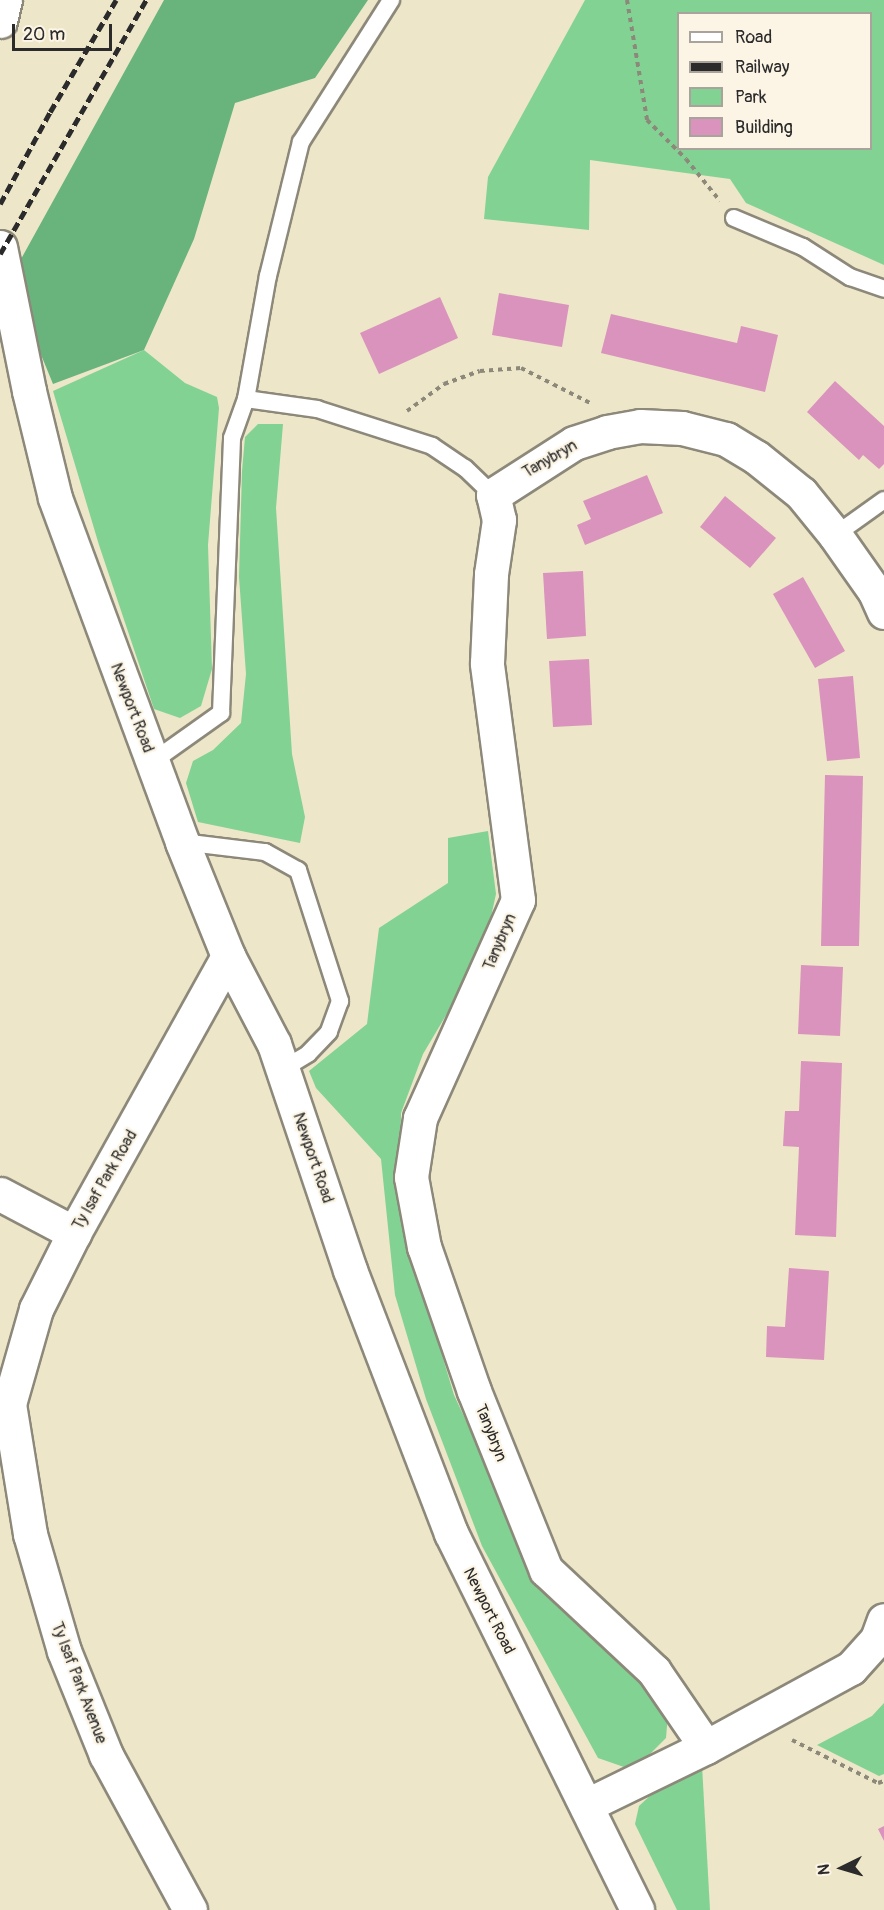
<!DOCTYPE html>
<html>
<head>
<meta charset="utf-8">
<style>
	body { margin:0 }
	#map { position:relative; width:884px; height:1910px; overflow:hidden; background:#ede6c8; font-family:Pangolin,sans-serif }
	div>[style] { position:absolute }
	.green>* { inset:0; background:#82d293 }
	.forest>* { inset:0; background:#69b47d }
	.building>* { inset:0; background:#da93bc }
	.path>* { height:4px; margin-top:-2px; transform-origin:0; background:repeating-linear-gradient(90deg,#8c887a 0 4.5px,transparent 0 9px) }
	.roads { filter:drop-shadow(2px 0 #8c887a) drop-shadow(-2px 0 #8c887a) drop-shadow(0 2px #8c887a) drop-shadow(0 -2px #8c887a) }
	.lane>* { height:16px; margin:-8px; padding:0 8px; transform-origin:8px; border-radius:8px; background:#fff }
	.street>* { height:33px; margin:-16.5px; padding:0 16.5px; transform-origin:16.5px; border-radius:16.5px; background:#fff }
	.secondary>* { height:33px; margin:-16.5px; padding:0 16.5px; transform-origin:16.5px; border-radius:16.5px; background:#fff }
	.rail>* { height:4.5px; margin-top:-2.25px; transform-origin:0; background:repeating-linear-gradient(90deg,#2b2b2b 0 9px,transparent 0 13.5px) }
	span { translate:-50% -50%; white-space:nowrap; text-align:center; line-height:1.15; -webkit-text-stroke:4.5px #fcf5e5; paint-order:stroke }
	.street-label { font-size:16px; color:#2b2b2b }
	.legend { position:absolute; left:677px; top:12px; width:195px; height:138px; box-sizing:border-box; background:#fcf5e5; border:2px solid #a8a49b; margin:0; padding:8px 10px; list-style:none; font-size:18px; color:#2b2b2b }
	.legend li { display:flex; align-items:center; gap:12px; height:30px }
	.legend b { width:30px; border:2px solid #a8a49b }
	.north { position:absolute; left:812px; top:1838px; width:60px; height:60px; -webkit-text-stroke:4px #fcf5e5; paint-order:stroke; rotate:265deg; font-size:16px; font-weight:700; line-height:24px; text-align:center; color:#2b2b2b }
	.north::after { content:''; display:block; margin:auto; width:21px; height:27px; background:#2b2b2b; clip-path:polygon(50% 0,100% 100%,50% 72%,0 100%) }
	.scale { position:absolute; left:12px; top:24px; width:100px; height:27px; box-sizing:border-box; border:3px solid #2b2b2b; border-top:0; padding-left:8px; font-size:18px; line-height:21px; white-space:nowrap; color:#2b2b2b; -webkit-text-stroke:4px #fcf5e5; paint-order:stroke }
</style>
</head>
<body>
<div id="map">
	<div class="green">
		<i style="clip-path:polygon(evenodd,585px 0,884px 0,884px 265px,746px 203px,730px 179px,590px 160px,589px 230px,484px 219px,488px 177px,585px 0,678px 14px,870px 14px,870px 148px,678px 148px,678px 14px)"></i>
		<i style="clip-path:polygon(144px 350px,185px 383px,217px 397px,219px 408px,208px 545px,212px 669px,201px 706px,180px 718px,154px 709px,99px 545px,53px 391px)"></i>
		<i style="clip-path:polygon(258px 424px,283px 424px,276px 508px,292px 754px,305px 817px,300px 843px,198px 822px,186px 783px,193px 761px,213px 750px,241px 723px,246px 674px,239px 577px,242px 471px,245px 437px)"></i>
		<i style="clip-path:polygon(488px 831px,496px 894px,487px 935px,461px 990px,423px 1054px,401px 1113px,400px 1215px,454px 1395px,528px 1554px,560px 1609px,657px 1697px,668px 1714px,666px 1738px,647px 1757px,624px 1767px,598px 1758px,482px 1546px,426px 1399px,395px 1295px,381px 1159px,316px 1088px,309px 1071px,367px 1024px,379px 928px,448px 883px,448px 838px)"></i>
		<i style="clip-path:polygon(884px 1703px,884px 1774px,879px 1776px,817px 1745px,872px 1716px)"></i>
		<i style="clip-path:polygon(702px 1765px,710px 1910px,677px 1910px,635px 1824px,639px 1806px,653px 1793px)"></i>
	</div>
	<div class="forest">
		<i style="clip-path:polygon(164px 0,368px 0,315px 78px,235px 103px,194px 239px,144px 350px,53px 384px,10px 279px)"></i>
	</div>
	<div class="building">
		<i style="clip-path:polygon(499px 293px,569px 305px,562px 347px,492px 335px)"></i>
		<i style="clip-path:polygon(440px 297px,458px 338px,379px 374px,360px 333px)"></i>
		<i style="clip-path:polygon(611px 314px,737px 343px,741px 326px,778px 335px,765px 392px,601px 353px)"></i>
		<i style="clip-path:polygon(835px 381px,884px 426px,884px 464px,879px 469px,863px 455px,859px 460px,807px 412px)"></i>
		<i style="clip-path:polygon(647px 475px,663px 513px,585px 545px,577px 525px,591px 519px,583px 501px)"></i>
		<i style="clip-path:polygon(725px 496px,776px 538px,750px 568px,700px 527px)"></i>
		<i style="clip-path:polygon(583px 571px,586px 636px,547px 639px,543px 573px)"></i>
		<i style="clip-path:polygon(803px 577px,845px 651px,815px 668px,773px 594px)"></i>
		<i style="clip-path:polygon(589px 659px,592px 725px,553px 727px,549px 661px)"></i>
		<i style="clip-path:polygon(853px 676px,860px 758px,827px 761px,818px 679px)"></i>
		<i style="clip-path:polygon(825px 775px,863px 776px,859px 946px,821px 946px)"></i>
		<i style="clip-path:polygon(801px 965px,843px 967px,840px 1036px,798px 1034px)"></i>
		<i style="clip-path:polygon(801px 1061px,842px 1063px,836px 1237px,795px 1235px,799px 1147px,783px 1146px,785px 1111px,799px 1111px)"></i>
		<i style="clip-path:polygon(789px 1268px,829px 1271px,824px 1360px,766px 1357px,767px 1326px,785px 1327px)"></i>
		<i style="clip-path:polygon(884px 1826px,884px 1841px,878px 1829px)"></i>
	</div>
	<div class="path">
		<i style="left:627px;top:0;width:122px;rotate:80.5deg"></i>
		<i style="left:647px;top:120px;width:55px;rotate:45deg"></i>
		<i style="left:686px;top:159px;width:54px;rotate:51deg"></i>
		<i style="left:407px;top:411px;width:46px;rotate:-36.1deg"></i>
		<i style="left:444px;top:384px;width:38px;rotate:-20deg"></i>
		<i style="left:480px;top:371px;width:41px;rotate:-4.2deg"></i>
		<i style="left:521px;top:368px;width:77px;rotate:26.9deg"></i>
		<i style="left:792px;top:1740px;width:96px;rotate:26.6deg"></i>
		<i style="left:878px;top:1783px;width:6px;rotate:-18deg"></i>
	</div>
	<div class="roads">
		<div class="lane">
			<i style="left:734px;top:218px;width:75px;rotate:22.8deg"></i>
			<i style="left:803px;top:247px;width:56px;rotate:32.6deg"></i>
			<i style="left:850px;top:277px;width:36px;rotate:19deg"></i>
			<i style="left:246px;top:399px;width:72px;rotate:8deg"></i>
			<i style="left:317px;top:409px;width:121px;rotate:17.8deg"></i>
			<i style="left:432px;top:446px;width:40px;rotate:34deg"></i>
			<i style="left:465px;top:468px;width:39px;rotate:44deg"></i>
			<i style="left:835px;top:535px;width:60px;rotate:-35.5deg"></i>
			<i style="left:152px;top:762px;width:85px;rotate:-35.4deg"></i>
			<i style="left:221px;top:713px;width:275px;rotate:-87.7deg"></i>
			<i style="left:232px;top:438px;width:41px;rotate:-70.3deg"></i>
			<i style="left:246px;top:399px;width:125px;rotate:-79.9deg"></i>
			<i style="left:268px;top:276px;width:138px;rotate:-76.2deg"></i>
			<i style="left:301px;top:142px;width:168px;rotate:-57.6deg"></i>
			<i style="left:182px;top:842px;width:84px;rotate:6.9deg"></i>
			<i style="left:265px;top:852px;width:38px;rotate:29deg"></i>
			<i style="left:298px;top:870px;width:138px;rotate:72.2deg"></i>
			<i style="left:340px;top:1001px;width:33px;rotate:110deg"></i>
			<i style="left:329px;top:1032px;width:30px;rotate:134deg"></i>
			<i style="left:308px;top:1054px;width:29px;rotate:149deg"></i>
		</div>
		<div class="street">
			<i style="left:0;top:1194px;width:84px;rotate:27.8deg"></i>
			<i style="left:9px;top:1404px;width:132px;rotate:80.8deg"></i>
			<i style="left:30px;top:1534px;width:122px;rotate:73.8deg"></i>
			<i style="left:64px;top:1651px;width:112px;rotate:68deg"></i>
			<i style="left:106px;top:1755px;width:176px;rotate:61.5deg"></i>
			<i style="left:0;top:1411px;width:11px;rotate:-38deg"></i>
			<i style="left:9px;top:1404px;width:99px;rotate:-74.1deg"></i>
			<i style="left:36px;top:1309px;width:85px;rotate:-63.4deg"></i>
			<i style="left:74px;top:1233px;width:317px;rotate:-60.9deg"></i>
			<i style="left:706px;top:1747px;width:92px;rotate:-124.4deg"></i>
			<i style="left:654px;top:1671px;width:148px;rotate:-136.9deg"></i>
			<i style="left:546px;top:1570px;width:193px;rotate:-111.9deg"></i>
			<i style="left:474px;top:1391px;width:152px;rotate:-109.1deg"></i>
			<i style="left:424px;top:1247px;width:71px;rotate:-100.5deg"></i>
			<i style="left:411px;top:1177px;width:60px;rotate:-81.3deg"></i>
			<i style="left:420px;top:1118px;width:239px;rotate:-65.8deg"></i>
			<i style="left:518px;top:900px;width:239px;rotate:-97.5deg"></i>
			<i style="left:487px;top:663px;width:89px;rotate:-87.4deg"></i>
			<i style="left:491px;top:574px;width:55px;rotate:-81.6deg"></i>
			<i style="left:499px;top:520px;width:26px;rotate:-103deg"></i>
			<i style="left:493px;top:495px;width:96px;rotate:-32.7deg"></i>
			<i style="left:574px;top:443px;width:35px;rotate:-18deg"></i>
			<i style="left:607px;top:432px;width:34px;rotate:-10deg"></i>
			<i style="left:640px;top:426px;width:42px;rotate:2.7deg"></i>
			<i style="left:682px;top:428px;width:45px;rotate:14deg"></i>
			<i style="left:726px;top:439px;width:35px;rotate:31deg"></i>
			<i style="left:756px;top:457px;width:58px;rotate:38.7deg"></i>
			<i style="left:801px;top:493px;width:54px;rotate:51deg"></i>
			<i style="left:835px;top:535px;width:70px;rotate:54.9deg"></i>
			<i style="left:875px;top:592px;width:22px;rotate:66deg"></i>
			<i style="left:587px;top:1805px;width:132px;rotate:-26deg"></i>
			<i style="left:706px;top:1747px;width:165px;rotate:-28.6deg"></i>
			<i style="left:851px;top:1668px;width:39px;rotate:-48deg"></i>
			<i style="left:877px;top:1639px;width:20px;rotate:-70deg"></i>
		</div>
		<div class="secondary">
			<i style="left:0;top:21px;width:22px;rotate:-77deg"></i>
			<i style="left:0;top:247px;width:147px;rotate:78.6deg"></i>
			<i style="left:29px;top:391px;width:110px;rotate:76.3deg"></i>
			<i style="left:55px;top:498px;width:367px;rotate:69.7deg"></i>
			<i style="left:182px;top:842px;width:123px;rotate:68deg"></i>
			<i style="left:228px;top:956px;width:99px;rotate:62.4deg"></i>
			<i style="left:274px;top:1044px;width:238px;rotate:71.4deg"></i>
			<i style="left:350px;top:1270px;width:282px;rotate:69deg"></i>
			<i style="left:451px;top:1533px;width:420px;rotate:63.7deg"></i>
		</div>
	</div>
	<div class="rail">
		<i style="left:0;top:204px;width:105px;rotate:-61.5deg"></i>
		<i style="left:50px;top:112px;width:130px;rotate:-59.5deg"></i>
		<i style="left:0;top:254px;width:293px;rotate:-60.1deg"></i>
	</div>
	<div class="street-label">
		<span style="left:550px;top:459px;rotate:-30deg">Tanybryn</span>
		<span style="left:132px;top:708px;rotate:69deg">Newport Road</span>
		<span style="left:500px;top:942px;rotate:-67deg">Tanybryn</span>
		<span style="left:313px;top:1158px;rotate:71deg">Newport Road</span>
		<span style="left:105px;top:1180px;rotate:-60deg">Ty Isaf Park Road</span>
		<span style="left:491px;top:1433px;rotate:68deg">Tanybryn</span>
		<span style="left:489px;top:1611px;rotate:63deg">Newport Road</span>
		<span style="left:79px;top:1683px;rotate:69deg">Ty Isaf Park Avenue</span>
	</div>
	<ul class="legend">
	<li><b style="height:8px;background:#fff"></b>Road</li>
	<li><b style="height:8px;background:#2b2b2b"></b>Railway</li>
	<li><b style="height:16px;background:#82d293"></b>Park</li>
	<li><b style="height:16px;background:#da93bc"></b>Building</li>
	</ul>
	<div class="north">N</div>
	<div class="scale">20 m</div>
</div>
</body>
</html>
